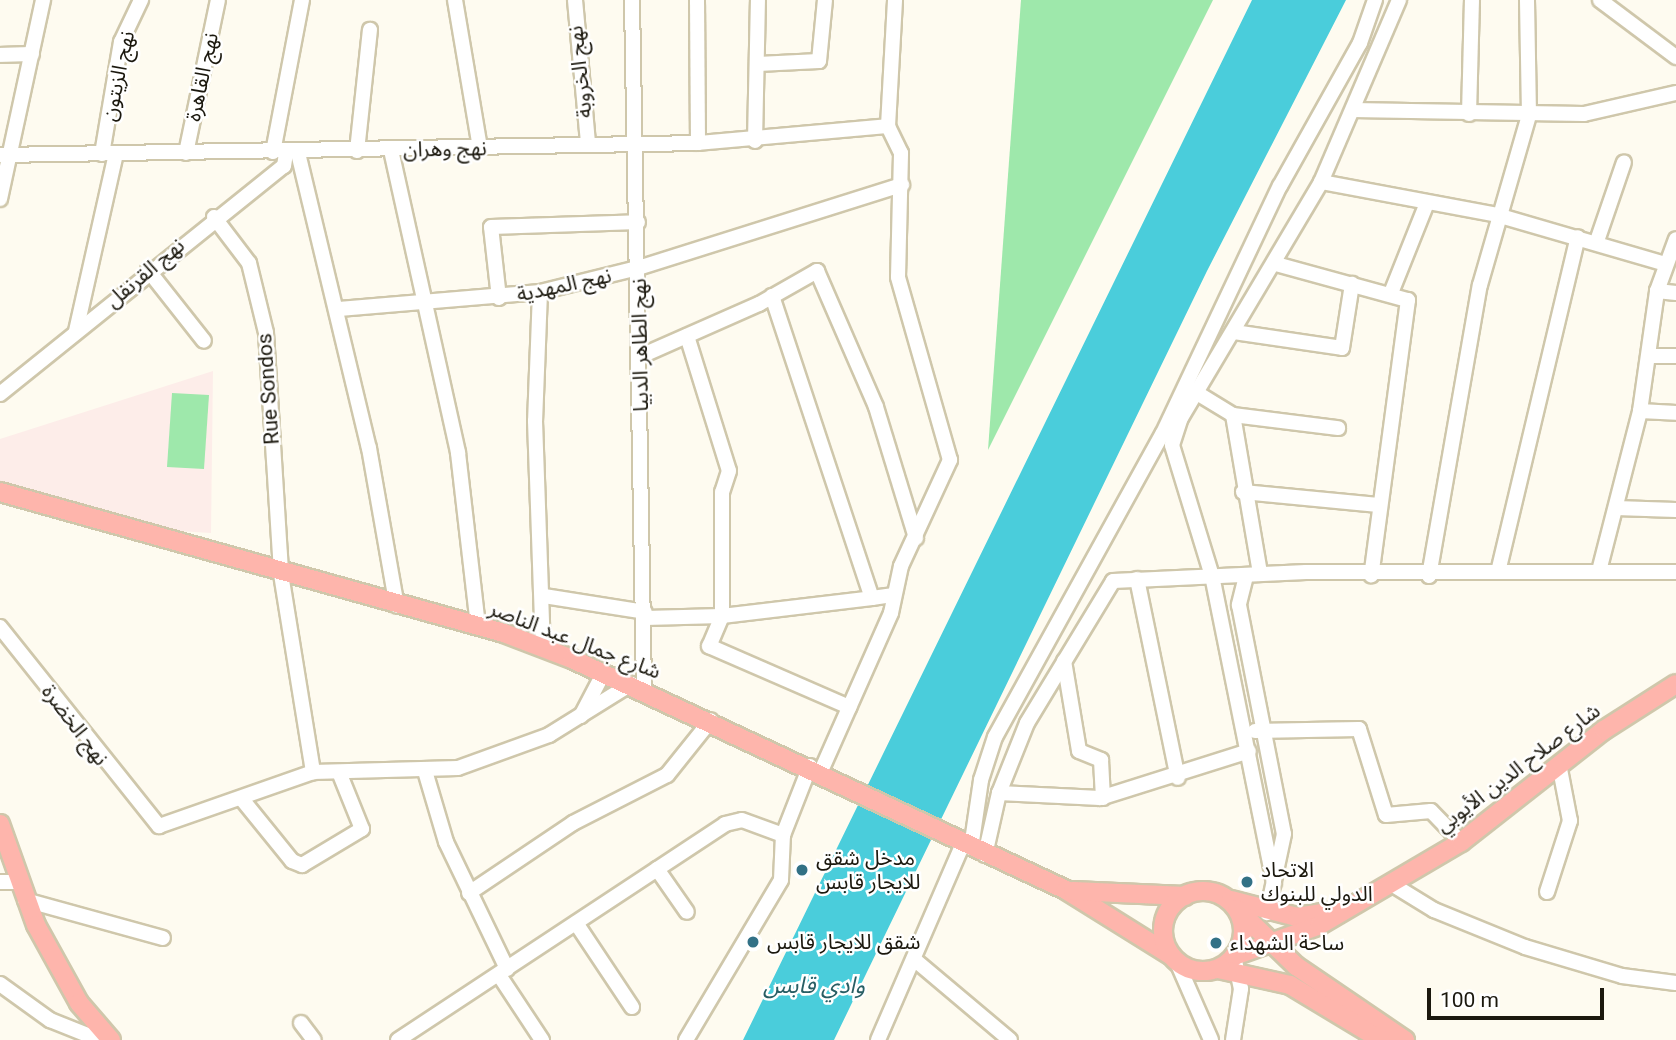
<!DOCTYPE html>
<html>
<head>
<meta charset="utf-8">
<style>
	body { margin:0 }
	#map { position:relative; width:1676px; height:1040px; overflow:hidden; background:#fefbf0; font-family:Roboto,"Noto Sans Arabic",sans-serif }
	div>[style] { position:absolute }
	.education>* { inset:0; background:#fdede9 }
	.green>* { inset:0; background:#9ee8ab }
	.water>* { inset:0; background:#4acddb }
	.roads { filter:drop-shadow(2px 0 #cfc7ab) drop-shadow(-2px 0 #cfc7ab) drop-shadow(0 2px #cfc7ab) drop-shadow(0 -2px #cfc7ab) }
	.minor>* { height:14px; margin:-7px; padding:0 7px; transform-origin:7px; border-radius:7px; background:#fff }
	.major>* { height:18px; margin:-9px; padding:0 9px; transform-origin:9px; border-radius:9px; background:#feb5ac }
	.major>.ring { margin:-9px; padding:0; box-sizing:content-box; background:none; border:18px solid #feb5ac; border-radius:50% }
	.dots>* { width:19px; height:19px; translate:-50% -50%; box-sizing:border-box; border:4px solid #fff; border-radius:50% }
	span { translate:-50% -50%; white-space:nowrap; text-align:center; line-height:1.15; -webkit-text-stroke:5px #fff; paint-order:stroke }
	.street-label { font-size:21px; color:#1b180e }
	.poi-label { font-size:21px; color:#1b180e }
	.left { translate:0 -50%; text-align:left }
	.water-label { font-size:23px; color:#285e64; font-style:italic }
	.scale { position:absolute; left:1427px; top:988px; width:177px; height:32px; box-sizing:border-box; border:4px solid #1b180e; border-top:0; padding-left:9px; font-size:21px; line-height:24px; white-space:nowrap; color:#1b180e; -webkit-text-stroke:5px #fff; paint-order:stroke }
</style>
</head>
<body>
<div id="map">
	<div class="education">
		<i style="clip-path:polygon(213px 371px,211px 533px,178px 531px,0 484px,0 439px)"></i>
	</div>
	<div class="green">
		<i style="clip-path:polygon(1021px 0,1213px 0,988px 450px,1008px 175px)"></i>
		<i style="clip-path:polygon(172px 393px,209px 395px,204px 469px,167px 467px)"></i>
	</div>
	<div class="water">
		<i style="clip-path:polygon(1252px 0,1346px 0,1207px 271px,834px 1040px,743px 1040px)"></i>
	</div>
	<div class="roads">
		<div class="minor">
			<i style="left:455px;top:0;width:150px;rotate:80.4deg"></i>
			<i style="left:575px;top:0;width:145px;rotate:84.8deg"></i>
			<i style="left:632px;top:0;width:690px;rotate:89deg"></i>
			<i style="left:697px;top:0;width:143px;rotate:89.6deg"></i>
			<i style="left:1600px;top:0;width:95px;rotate:36.9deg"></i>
			<i style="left:0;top:55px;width:32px;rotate:-2deg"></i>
			<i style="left:758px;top:64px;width:61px;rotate:-2.8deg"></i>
			<i style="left:819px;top:61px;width:61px;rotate:-84.4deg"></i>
			<i style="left:1353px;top:110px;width:231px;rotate:1deg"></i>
			<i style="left:1584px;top:114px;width:94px;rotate:-12.9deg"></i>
			<i style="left:1469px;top:114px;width:114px;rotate:-88.5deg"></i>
			<i style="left:755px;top:141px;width:141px;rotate:-88.8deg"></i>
			<i style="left:391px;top:150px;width:310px;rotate:77.5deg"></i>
			<i style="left:458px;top:453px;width:174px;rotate:83.4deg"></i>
			<i style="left:357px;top:151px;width:122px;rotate:-83.9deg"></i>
			<i style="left:273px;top:152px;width:155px;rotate:-79.2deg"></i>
			<i style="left:186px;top:153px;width:156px;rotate:-78.2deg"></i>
			<i style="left:298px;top:153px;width:303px;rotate:76.5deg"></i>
			<i style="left:369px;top:448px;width:160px;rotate:80deg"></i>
			<i style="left:102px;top:154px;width:114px;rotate:-80.4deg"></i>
			<i style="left:121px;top:42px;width:47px;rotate:-64.5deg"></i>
			<i style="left:0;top:155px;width:698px;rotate:-0.98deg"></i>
			<i style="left:698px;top:143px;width:191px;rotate:-5.1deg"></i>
			<i style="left:1321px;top:182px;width:179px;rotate:10.6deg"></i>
			<i style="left:1497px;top:215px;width:176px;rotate:16.2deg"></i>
			<i style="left:0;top:199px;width:204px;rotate:-77.8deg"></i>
			<i style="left:214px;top:217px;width:58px;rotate:52.7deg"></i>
			<i style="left:249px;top:263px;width:72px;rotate:76.3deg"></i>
			<i style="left:266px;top:333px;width:241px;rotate:86.4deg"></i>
			<i style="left:281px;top:574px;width:201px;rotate:80.8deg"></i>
			<i style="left:1597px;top:241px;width:83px;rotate:-71.1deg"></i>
			<i style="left:1276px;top:264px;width:137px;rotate:15.3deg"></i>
			<i style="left:1408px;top:300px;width:278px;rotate:97.6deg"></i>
			<i style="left:148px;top:270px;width:90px;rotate:51.7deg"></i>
			<i style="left:1657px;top:291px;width:19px;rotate:6deg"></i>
			<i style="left:540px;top:292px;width:129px;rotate:92.2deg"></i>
			<i style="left:535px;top:421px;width:227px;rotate:88deg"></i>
			<i style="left:1391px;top:293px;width:97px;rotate:-68.2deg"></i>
			<i style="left:772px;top:296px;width:318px;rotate:71.7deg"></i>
			<i style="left:872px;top:598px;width:22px;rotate:-8deg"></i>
			<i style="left:499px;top:298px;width:71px;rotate:-96.4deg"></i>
			<i style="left:491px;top:227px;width:147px;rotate:-1.9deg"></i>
			<i style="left:339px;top:309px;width:202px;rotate:-4.8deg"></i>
			<i style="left:540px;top:292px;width:101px;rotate:-13.8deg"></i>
			<i style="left:638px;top:268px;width:277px;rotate:-17.5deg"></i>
			<i style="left:76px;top:331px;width:181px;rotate:-77.3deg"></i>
			<i style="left:1234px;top:332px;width:109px;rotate:8.4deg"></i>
			<i style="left:1342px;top:348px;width:65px;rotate:-81.1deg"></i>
			<i style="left:687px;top:336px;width:141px;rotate:72.7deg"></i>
			<i style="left:729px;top:471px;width:22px;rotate:108deg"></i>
			<i style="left:722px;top:492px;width:124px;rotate:90deg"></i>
			<i style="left:722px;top:616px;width:33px;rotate:113deg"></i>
			<i style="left:709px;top:646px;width:153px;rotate:23.5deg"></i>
			<i style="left:641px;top:356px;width:129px;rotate:-23.8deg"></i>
			<i style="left:759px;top:304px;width:67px;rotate:-29.6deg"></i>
			<i style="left:817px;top:271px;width:148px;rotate:66.5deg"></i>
			<i style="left:876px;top:407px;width:137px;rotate:73deg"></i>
			<i style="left:1650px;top:356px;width:26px"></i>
			<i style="left:1197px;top:393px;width:42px;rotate:31.4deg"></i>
			<i style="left:1233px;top:415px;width:106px;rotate:7.1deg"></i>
			<i style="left:0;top:394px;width:364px;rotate:-38.8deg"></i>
			<i style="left:284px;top:166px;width:13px;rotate:-81deg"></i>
			<i style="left:1640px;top:411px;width:36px;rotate:3deg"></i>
			<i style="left:1233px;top:415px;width:160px;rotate:80.3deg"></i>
			<i style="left:1243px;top:492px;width:136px;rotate:5.5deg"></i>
			<i style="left:1616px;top:508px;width:60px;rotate:1.9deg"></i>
			<i style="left:1599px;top:571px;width:165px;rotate:-75.6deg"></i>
			<i style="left:1640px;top:411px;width:121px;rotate:-81.9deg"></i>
			<i style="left:1657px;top:291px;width:55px;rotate:-69.9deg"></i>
			<i style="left:1498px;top:572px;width:344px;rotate:-76.6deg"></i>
			<i style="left:1246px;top:576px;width:30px;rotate:104deg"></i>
			<i style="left:1239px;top:605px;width:233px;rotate:78.9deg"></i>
			<i style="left:1284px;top:834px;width:81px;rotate:102.1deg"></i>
			<i style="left:1429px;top:576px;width:295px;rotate:-80.1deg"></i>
			<i style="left:1480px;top:285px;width:177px;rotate:-73.9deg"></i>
			<i style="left:1529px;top:115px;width:115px;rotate:-91deg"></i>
			<i style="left:1137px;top:579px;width:203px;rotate:78.4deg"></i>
			<i style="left:544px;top:596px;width:102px;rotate:9deg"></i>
			<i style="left:645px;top:618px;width:77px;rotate:-1.5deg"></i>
			<i style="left:722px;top:616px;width:151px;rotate:-6.8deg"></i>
			<i style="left:0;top:627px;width:255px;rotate:51.4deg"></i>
			<i style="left:159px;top:826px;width:163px;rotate:-19.3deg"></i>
			<i style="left:313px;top:772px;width:145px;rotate:-1.6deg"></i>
			<i style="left:458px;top:768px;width:97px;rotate:-19.9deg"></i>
			<i style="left:549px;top:735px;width:97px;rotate:-31.9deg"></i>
			<i style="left:1064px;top:661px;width:91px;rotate:80.5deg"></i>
			<i style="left:1079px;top:751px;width:24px;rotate:22deg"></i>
			<i style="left:1101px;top:760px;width:38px;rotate:87deg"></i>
			<i style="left:581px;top:716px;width:50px;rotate:-62.4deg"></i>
			<i style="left:1255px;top:731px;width:104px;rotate:-1.1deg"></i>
			<i style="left:1359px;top:729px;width:90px;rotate:72.6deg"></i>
			<i style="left:1386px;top:815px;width:45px;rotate:-5.1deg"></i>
			<i style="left:1431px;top:811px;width:43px;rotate:45.9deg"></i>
			<i style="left:425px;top:771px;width:74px;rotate:73.5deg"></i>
			<i style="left:446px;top:842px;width:141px;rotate:64.3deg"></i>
			<i style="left:821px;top:771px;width:173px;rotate:-66.1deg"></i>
			<i style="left:891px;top:613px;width:48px;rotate:-78deg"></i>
			<i style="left:901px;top:566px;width:117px;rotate:-65.2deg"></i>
			<i style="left:950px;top:460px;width:190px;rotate:-105.9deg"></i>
			<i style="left:898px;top:277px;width:124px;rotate:-88.6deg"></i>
			<i style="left:901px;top:153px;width:30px;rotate:-116deg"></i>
			<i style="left:888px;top:126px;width:126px;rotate:-86.8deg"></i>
			<i style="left:999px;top:793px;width:75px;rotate:-68.2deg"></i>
			<i style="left:1027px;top:723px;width:166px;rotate:-58.8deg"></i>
			<i style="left:1113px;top:581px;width:193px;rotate:-2.7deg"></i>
			<i style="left:1306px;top:572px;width:370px"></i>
			<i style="left:241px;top:798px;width:81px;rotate:51deg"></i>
			<i style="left:292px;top:861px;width:11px;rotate:22deg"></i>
			<i style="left:302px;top:865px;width:70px;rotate:-31deg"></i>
			<i style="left:362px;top:829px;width:61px;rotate:-112deg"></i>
			<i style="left:971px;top:848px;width:69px;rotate:-81.6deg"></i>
			<i style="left:981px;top:780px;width:45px;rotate:-72deg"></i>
			<i style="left:995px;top:737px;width:347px;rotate:-61.1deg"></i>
			<i style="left:1163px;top:433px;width:273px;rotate:-64.7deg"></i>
			<i style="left:1280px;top:186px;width:164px;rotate:-60.8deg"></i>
			<i style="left:1360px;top:43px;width:46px;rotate:-70.8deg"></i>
			<i style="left:985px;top:855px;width:64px;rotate:-77.3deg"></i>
			<i style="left:999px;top:793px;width:101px;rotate:2.8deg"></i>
			<i style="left:1100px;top:798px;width:156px;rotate:-17.5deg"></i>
			<i style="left:657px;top:869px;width:52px;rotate:55.1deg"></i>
			<i style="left:0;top:882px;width:19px"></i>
			<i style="left:1274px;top:883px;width:313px;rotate:-101.4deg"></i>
			<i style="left:1212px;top:576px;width:137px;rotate:-107deg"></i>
			<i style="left:1172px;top:445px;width:28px;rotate:-72deg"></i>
			<i style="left:1181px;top:418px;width:274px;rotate:-59.3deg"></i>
			<i style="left:1321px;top:182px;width:198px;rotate:-66.8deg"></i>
			<i style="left:1390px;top:883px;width:52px;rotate:31.5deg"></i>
			<i style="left:1434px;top:910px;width:98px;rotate:22.1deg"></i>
			<i style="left:1525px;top:947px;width:101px;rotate:16.6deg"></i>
			<i style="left:1622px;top:976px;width:54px;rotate:7.4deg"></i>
			<i style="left:1547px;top:892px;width:75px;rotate:-72.1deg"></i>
			<i style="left:1570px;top:821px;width:58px;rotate:-100.9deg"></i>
			<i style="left:469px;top:893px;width:125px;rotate:-33.9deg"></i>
			<i style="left:573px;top:823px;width:106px;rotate:-27.1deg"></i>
			<i style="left:667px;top:775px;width:70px;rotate:-51.3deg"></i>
			<i style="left:25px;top:900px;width:143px;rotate:15.4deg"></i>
			<i style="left:576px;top:923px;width:101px;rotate:56.3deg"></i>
			<i style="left:915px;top:960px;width:124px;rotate:40.1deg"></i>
			<i style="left:1177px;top:962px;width:85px;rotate:66.4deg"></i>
			<i style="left:499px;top:975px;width:78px;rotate:56.5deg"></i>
			<i style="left:0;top:984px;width:62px;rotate:35.8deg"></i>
			<i style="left:50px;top:1020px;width:54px;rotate:21.8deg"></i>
			<i style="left:301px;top:1023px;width:21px;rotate:53deg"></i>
			<i style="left:398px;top:1040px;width:392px;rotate:-33.4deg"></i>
			<i style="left:725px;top:824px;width:17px;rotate:-13deg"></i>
			<i style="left:742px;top:820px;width:44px;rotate:20.1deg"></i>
			<i style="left:783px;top:835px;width:74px;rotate:-68.6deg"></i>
			<i style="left:686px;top:1040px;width:186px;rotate:-59.3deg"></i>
			<i style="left:781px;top:880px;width:45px;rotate:-87.5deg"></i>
			<i style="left:878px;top:1040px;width:214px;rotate:-66.6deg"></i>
			<i style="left:1233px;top:1040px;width:52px;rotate:-81.1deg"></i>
			<i style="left:1241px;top:989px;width:34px;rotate:-102deg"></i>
		</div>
		<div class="major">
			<i style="left:0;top:492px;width:523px;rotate:15.63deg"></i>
			<i style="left:504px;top:633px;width:73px;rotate:20.9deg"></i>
			<i style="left:572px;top:659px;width:545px;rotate:25.06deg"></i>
			<i style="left:1066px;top:890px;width:123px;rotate:32deg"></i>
			<i style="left:0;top:824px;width:107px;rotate:70.4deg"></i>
			<i style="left:36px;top:925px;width:89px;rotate:61.1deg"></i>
			<i style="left:79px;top:1003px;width:49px;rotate:49.1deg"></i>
			<i style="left:1073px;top:891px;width:112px;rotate:2.6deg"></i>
			<i class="ring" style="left:1163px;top:891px;width:62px;height:62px"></i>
			<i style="left:1231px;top:900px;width:68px;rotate:14.4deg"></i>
			<i style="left:1297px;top:917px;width:39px;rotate:-9deg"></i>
			<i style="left:1237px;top:909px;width:82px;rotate:44deg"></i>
			<i style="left:1296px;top:966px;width:132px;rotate:34.2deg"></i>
			<i style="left:1234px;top:956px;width:91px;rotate:-19.8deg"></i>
			<i style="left:1320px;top:925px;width:164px;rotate:-30.5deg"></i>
			<i style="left:1461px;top:842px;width:182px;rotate:-38.1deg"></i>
			<i style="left:1604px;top:730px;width:85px;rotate:-32.6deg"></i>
			<i style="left:1218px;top:969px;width:74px;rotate:12.5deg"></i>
			<i style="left:1290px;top:985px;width:106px;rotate:31.1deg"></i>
		</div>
	</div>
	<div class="dots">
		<i style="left:802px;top:870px;background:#327186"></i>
		<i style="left:1247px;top:882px;background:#327186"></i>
		<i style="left:753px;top:942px;background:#327186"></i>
		<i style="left:1216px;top:943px;background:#327186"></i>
	</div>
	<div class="street-label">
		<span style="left:580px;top:72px;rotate:-96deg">نهج الخروبة</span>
		<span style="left:118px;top:76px;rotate:-78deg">نهج الزيتون</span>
		<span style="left:202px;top:77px;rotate:-78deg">نهج القاهرة</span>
		<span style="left:445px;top:149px;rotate:-1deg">نهج وهران</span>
		<span style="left:145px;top:273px;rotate:-40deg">نهج القرنفل</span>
		<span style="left:564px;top:285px;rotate:-12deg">نهج المهدية</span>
		<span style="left:640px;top:345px;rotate:-91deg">نهج الطاهر الدبيا</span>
		<span style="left:268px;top:389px;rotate:-94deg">Rue Sondos</span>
		<span style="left:575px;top:640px;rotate:21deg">شارع جمال عبد الناصر</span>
		<span style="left:75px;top:725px;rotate:53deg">نهج الخضرة</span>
		<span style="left:1518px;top:768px;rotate:-37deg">شارع صلاح الدين الأيوبي</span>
	</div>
	<div class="poi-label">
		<span class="left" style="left:816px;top:870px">مدخل شقق<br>للايجار قابس</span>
		<span class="left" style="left:1261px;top:882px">الاتحاد<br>الدولي للبنوك</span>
		<span class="left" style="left:767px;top:942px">شقق للايجار قابس</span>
		<span class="left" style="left:1230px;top:943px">ساحة الشهداء</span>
	</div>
	<div class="water-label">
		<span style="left:814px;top:986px">وادي قابس</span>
	</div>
	<div class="scale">100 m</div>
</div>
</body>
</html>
